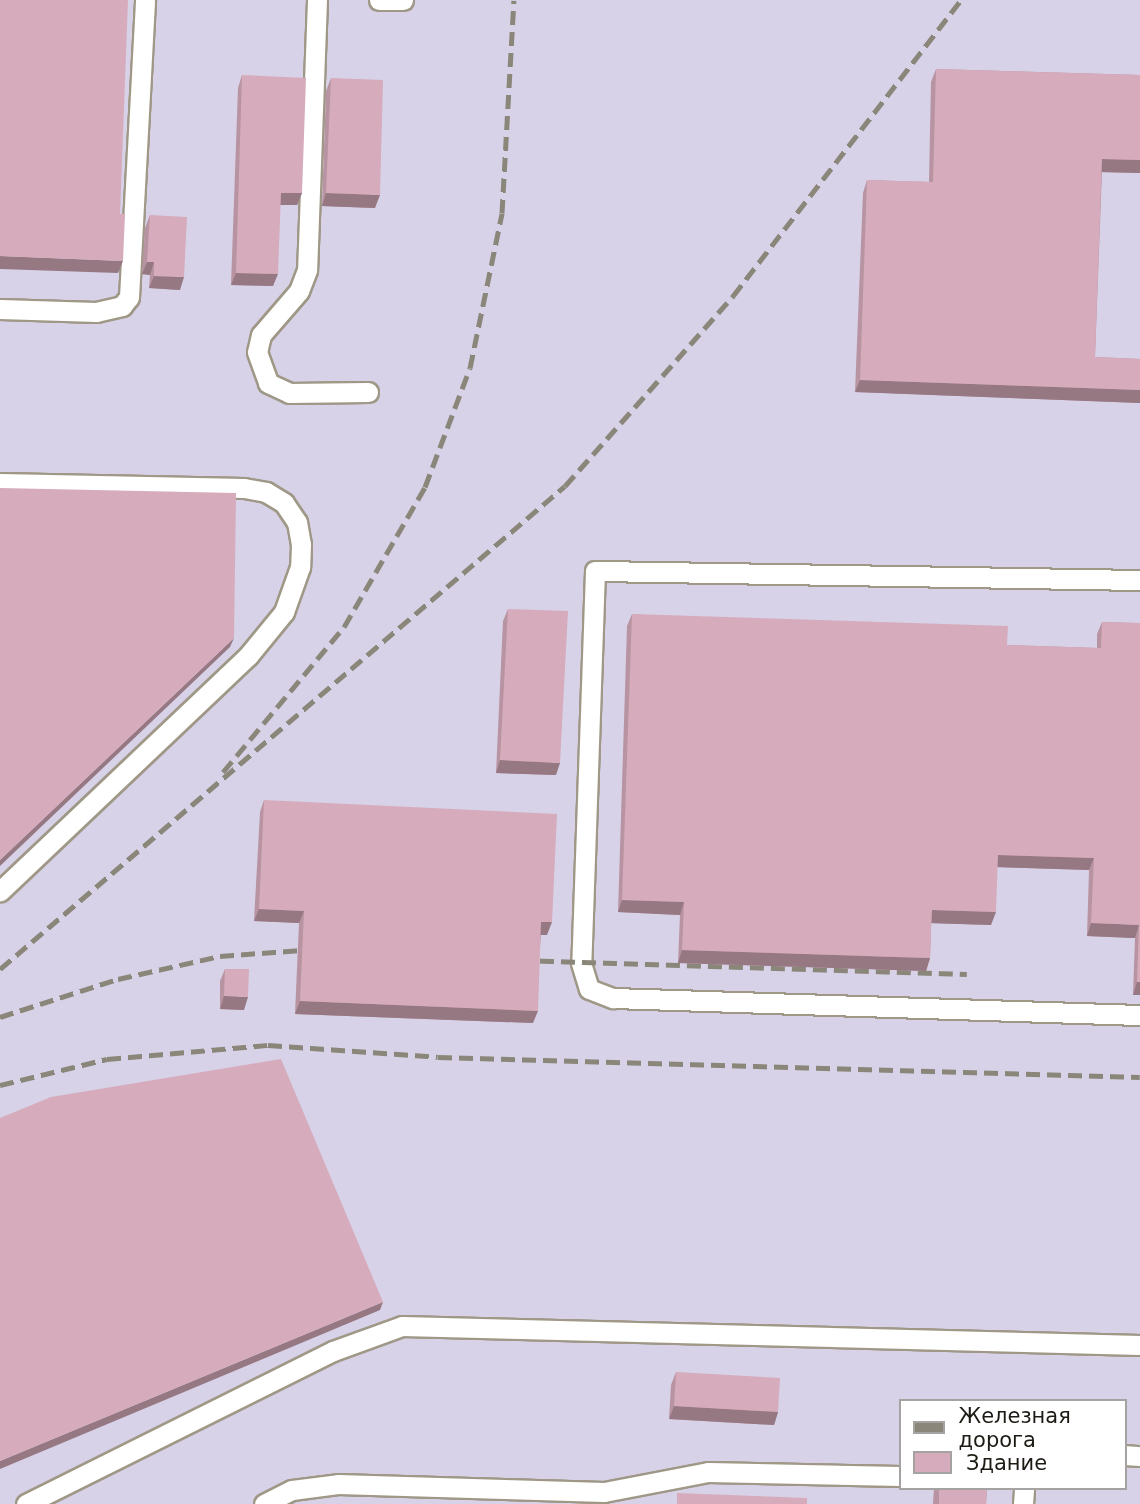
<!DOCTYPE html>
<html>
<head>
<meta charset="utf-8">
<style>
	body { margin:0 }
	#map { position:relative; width:1140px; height:1504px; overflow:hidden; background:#e6dfcd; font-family:"DejaVu Sans",sans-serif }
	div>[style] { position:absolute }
	.industrial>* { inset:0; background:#d7d2e8 }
	.roads { filter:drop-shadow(2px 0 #9f9887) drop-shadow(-2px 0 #9f9887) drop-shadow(0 2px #9f9887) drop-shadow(0 -2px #9f9887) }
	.lane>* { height:19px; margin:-9.5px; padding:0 9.5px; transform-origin:9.5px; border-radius:9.5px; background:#fff }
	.rail>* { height:5px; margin-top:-2.5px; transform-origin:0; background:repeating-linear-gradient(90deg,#8a8679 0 14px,transparent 0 21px) }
	.wall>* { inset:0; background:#b893a1 }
	.shaded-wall>* { inset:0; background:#967883 }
	.building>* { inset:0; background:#d6abbb }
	span { translate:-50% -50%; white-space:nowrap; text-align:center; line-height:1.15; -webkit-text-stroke:6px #fff; paint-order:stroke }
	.legend { position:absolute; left:899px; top:1399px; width:228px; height:91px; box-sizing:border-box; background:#fff; border:2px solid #a4a3a1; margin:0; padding:9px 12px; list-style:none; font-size:21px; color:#1c1a13 }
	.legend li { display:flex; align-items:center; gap:14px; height:35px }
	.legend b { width:35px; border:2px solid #a4a3a1 }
</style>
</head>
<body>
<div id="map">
	<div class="industrial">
		<i style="clip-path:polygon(evenodd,0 0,1140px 0,1140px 1504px,0 1504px,0 0,900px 1401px,1124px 1401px,1124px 1488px,900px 1488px,900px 1401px)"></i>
	</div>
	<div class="roads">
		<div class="lane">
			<i style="left:317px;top:0;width:270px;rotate:92.1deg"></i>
			<i style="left:307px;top:270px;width:22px;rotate:111deg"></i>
			<i style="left:299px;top:291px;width:58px;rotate:130.8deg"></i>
			<i style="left:261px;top:335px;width:17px;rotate:103deg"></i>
			<i style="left:257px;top:352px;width:33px;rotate:70deg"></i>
			<i style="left:268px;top:383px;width:23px;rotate:25deg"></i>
			<i style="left:289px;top:393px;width:79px;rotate:-0.7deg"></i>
			<i style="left:379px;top:0;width:24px"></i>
			<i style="left:0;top:309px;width:96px;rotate:1.8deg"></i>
			<i style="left:96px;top:312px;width:27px;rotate:-13deg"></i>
			<i style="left:122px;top:306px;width:11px;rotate:-52deg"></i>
			<i style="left:129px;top:297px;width:297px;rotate:-86.9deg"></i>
			<i style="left:0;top:483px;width:244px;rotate:1.2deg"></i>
			<i style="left:244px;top:488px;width:22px;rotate:10deg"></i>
			<i style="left:266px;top:492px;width:21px;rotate:31deg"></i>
			<i style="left:284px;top:503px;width:23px;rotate:56deg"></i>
			<i style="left:297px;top:522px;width:22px;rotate:80deg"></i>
			<i style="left:301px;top:544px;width:23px;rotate:92deg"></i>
			<i style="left:300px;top:567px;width:48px;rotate:109.6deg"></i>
			<i style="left:284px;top:612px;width:57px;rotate:129.3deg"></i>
			<i style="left:248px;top:656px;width:342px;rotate:136.5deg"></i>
			<i style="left:1140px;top:580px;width:545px;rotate:-179.05deg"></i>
			<i style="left:595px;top:571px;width:392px;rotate:92deg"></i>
			<i style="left:581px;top:963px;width:27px;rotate:73deg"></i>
			<i style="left:589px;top:989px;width:26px;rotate:21deg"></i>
			<i style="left:613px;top:998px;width:527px;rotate:1.85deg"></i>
			<i style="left:1124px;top:1455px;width:16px;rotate:4deg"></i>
			<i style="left:26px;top:1504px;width:343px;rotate:-26.5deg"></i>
			<i style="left:333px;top:1351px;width:73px;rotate:-19.9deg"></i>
			<i style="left:402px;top:1326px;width:738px;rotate:1.47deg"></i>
			<i style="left:264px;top:1504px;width:31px;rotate:-27deg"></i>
			<i style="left:292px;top:1490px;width:46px;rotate:-7.4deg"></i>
			<i style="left:338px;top:1484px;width:266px;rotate:1.7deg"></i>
			<i style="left:604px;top:1492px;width:106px;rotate:-10.9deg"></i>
			<i style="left:708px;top:1472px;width:192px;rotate:1.2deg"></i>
			<i style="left:1023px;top:1504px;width:16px;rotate:-86deg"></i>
		</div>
	</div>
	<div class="rail">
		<i style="left:223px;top:772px;width:189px;rotate:-50.2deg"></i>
		<i style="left:344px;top:627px;width:162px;rotate:-59.9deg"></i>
		<i style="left:425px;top:487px;width:127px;rotate:-69.3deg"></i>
		<i style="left:470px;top:368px;width:158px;rotate:-78.3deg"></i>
		<i style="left:502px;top:213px;width:213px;rotate:-86.8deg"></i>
		<i style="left:519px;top:960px;width:448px;rotate:1.8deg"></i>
		<i style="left:0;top:969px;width:743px;rotate:-40.53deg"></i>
		<i style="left:565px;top:486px;width:254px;rotate:-48.5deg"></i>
		<i style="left:733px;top:296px;width:374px;rotate:-52.4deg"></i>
		<i style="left:0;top:1017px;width:124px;rotate:-17.9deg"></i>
		<i style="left:118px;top:979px;width:105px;rotate:-12.7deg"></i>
		<i style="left:220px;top:956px;width:96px;rotate:-4.2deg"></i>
		<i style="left:0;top:1085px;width:110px;rotate:-13.7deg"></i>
		<i style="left:107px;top:1059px;width:162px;rotate:-5deg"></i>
		<i style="left:268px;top:1045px;width:170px;rotate:4deg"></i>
		<i style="left:438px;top:1057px;width:702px;rotate:1.63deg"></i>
	</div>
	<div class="wall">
		<i style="clip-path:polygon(936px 69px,1140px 75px,1140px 173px,1102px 172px,1095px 357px,1140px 359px,1140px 403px,855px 392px,863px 193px,867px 180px,929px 182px,931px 82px)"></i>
		<i style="clip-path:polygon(242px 75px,302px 193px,297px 205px,280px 205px,273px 286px,231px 285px,238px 88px)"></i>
		<i style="clip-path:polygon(331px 78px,375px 208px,322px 206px,326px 91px)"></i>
		<i style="clip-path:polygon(150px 215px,180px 290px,149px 288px,150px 275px,142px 274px,145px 228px)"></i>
		<i style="clip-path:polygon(508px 609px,556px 775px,496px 773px,503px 621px)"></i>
		<i style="clip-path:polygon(632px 614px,1007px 645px,1097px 648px,1097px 634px,1102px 622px,1140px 623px,1140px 995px,1133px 995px,1135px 938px,1087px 936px,1089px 870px,997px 867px,991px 925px,931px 923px,930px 958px,926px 971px,678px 963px,680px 915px,618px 912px,627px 626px)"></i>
		<i style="clip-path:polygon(264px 800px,547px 935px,541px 935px,533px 1023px,295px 1014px,299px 923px,254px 921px,260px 812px)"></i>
		<i style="clip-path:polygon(225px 969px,244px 1010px,220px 1009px,220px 981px)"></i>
		<i style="clip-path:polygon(676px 1372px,778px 1412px,774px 1425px,669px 1419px,671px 1385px)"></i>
		<i style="clip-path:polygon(934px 1488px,987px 1488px,986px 1504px,933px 1504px)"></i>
	</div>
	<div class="shaded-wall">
		<i style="clip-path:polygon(1102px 159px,1140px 160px,1140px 173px,1098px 172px)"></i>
		<i style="clip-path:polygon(281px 193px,302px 193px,297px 205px,276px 205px)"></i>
		<i style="clip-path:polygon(326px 193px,380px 195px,375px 208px,322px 206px)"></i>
		<i style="clip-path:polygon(0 256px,123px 261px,118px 273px,0 269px)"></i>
		<i style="clip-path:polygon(147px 262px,154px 262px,150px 275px,142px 274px)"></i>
		<i style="clip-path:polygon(236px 273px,278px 274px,273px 286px,231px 285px)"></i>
		<i style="clip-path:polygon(154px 276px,184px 277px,180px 290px,149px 288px)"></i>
		<i style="clip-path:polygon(860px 380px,1140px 390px,1140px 403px,855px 392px)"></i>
		<i style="clip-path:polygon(234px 638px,230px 647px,0 866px,0 860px)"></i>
		<i style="clip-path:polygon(500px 760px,560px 763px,556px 775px,496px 773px)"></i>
		<i style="clip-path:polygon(998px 855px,1094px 858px,1089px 870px,993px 867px)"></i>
		<i style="clip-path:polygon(622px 900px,684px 902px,680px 915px,618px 912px)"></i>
		<i style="clip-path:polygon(259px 909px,304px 911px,299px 923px,254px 921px)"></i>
		<i style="clip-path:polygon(932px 910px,996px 912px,991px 925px,927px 923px)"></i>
		<i style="clip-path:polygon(541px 922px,552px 922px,547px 935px,537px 935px)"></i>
		<i style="clip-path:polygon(1091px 923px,1139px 925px,1135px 938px,1087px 936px)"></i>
		<i style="clip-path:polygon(682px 950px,930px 958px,926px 971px,678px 963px)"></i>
		<i style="clip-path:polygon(1137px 982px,1140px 982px,1140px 995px,1133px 995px)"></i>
		<i style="clip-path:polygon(224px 996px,248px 997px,244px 1010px,220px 1009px)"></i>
		<i style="clip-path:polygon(300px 1001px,538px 1011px,533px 1023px,295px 1014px)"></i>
		<i style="clip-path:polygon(383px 1302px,380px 1310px,0 1469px,0 1461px)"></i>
		<i style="clip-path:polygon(674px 1406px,778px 1412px,774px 1425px,669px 1419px)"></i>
	</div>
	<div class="building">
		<i style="clip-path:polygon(0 0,128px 0,120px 214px,125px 214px,123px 261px,0 256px)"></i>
		<i style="clip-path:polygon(936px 69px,1140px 75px,1140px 160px,1102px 159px,1095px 357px,1140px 359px,1140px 390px,860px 380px,867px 180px,933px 182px)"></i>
		<i style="clip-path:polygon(242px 75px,306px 78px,302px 193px,281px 193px,278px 274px,236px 273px)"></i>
		<i style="clip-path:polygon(331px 78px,383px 80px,380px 195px,326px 193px)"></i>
		<i style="clip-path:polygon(150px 215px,187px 217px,184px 277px,154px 276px,154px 262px,147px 262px)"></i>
		<i style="clip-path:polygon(0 488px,236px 493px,234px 638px,0 860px)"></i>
		<i style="clip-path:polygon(508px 609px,568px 611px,560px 763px,500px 760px)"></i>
		<i style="clip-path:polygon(632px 614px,1008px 626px,1007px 645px,1101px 648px,1102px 622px,1140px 623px,1140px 982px,1137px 982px,1139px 925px,1091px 923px,1094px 858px,998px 855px,996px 912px,932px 910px,930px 958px,682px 950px,684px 902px,622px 900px)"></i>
		<i style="clip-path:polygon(264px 800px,557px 814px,552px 922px,541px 922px,538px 1011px,300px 1001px,304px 911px,259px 909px)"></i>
		<i style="clip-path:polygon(225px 969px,249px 969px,248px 997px,224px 996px)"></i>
		<i style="clip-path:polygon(281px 1059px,383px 1302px,0 1461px,0 1118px,51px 1097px)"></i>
		<i style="clip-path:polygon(676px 1372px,780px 1378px,778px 1412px,674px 1406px)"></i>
		<i style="clip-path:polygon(939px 1488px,987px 1488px,986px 1504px,939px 1504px)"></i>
		<i style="clip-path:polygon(677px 1493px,807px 1498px,807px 1504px,677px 1504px)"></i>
	</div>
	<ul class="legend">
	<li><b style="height:9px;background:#8a8679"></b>Железная дорога</li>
	<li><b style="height:19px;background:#d6abbb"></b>Здание</li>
	</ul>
</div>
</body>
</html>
